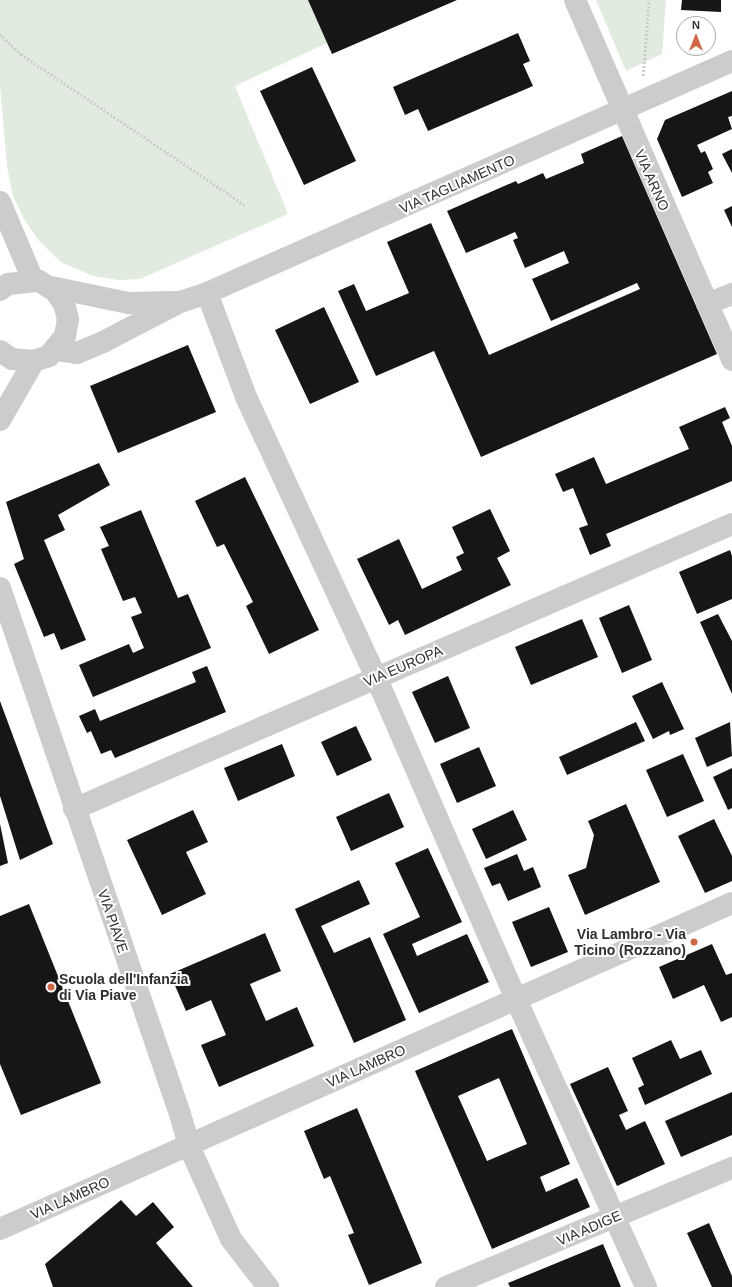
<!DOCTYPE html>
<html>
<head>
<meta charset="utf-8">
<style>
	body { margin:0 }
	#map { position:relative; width:732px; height:1287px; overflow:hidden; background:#fff; font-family:Arial,sans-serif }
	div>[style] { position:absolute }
	.green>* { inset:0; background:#e2ebdf }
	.building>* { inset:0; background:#161616 }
	.path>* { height:2.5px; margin-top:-1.25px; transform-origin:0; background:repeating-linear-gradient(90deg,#ccc 0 2px,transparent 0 4px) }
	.minor>* { height:22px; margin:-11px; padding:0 11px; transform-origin:11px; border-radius:11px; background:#ccc }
	.dots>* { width:11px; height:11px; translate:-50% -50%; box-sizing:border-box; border:2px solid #fff; border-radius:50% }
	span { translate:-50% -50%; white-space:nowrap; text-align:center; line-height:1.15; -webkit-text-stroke:4px #fff; paint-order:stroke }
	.street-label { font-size:14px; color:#2f2f2f }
	.poi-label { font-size:14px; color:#2f2f2f; font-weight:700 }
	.right { translate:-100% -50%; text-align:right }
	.left { translate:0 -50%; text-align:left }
	.north { position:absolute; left:676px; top:16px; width:40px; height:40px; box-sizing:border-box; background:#fff; border:1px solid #acacac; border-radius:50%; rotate:0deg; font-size:11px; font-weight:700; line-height:16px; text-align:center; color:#2f2f2f }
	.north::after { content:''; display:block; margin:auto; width:14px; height:18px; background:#d66442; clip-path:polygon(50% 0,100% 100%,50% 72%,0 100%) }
</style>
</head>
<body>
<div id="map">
	<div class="green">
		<i style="clip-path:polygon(0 0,308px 0,327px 43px,235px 86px,288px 214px,140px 279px,118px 280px,93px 276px,61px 262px,39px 241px,24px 219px,13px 196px,7px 166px,0 85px)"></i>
		<i style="clip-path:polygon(596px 0,666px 0,662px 54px,626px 71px)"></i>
	</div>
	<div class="building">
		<i style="clip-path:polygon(308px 0,457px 0,332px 54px)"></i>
		<i style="clip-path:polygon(682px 0,721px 0,721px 12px,681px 10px)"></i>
		<i style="clip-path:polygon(518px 33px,530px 61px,523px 64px,533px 86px,428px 131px,418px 109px,405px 115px,393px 87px)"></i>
		<i style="clip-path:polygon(312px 67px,356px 161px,304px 185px,260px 91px)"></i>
		<i style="clip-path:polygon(732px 91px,732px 116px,728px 117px,732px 129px,697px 145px,701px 153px,705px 151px,713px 169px,708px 172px,713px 183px,682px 197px,657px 139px,665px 120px)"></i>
		<i style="clip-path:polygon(622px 136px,717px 354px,481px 457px,434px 351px,376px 376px,338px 291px,354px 284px,366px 311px,409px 293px,387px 242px,431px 223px,489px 355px,640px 289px,637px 283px,551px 321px,532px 279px,569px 263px,564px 251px,525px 268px,513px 240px,518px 238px,515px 232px,466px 253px,447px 211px,516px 181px,518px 184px,543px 173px,546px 179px,584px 163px,581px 154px)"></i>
		<i style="clip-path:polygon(732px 149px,732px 173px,722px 154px)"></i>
		<i style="clip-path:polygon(732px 206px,732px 227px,724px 210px)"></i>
		<i style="clip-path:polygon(324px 307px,359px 382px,310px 404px,275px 330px)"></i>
		<i style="clip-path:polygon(188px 345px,216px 412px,118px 453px,90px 386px)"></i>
		<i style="clip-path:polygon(725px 407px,730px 418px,722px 422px,732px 446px,732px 481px,606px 534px,611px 546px,590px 555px,579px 528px,588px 525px,573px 488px,563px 492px,555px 474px,594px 457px,606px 484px,689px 449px,679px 427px)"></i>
		<i style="clip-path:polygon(99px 463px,110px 485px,58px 515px,65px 530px,44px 540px,86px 640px,61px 650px,54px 633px,44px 637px,14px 564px,24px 559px,6px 502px)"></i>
		<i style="clip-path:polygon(245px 477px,319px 630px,269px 654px,246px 606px,253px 602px,224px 544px,217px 547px,195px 501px)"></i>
		<i style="clip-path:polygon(490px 509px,510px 551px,497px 558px,511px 585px,405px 635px,398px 620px,389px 625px,357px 559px,399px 539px,422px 589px,462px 570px,456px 557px,464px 553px,452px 527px)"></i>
		<i style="clip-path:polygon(141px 510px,178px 598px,188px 594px,211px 648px,93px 697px,79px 665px,129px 644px,133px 653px,144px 648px,131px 617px,142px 613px,135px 597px,123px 601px,101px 549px,109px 546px,100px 527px)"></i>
		<i style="clip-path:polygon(730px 550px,732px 556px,732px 599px,697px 614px,679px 572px)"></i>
		<i style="clip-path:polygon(629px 605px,652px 660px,622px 673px,599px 618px)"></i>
		<i style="clip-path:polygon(718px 614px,732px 641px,732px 694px,700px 622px)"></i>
		<i style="clip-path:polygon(582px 619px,598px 657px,531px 685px,515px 647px)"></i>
		<i style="clip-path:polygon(207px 666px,226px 712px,115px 758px,111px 750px,101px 754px,91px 731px,87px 733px,79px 716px,95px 709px,100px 721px,196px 682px,192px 672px)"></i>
		<i style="clip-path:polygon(448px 676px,470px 728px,435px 743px,412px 692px)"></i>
		<i style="clip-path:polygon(662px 682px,684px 729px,670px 735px,669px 731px,653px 739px,632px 696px)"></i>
		<i style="clip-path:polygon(0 701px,53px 844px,20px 860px,0 796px)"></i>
		<i style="clip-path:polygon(636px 722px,645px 741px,567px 775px,559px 757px)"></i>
		<i style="clip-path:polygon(730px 722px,732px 756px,707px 767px,695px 738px)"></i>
		<i style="clip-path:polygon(356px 726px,372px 760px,337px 776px,321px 742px)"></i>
		<i style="clip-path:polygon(282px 744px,295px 776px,238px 801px,224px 768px)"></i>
		<i style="clip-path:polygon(479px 747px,496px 786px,457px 803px,440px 764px)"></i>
		<i style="clip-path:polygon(683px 754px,704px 801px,667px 817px,646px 770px)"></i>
		<i style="clip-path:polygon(732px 768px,732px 808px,728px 810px,713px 777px)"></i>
		<i style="clip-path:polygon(389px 793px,404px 827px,351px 851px,336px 817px)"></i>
		<i style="clip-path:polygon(626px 804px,660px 882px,585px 915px,568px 875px,586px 868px,594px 835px,588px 821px)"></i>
		<i style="clip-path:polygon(193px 810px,208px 842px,186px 852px,206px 894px,162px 915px,127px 840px)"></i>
		<i style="clip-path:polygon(513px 810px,527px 840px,486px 859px,472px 829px)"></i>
		<i style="clip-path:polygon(714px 819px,732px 856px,732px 881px,705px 893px,678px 836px)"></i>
		<i style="clip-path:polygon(0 824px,8px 863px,0 866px)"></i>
		<i style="clip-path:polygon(428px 848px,462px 922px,412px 944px,417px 956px,467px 934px,489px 982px,419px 1013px,383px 934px,420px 917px,395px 863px)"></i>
		<i style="clip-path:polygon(517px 854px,524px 871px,533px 867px,541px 887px,508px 901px,500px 883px,492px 886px,484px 868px)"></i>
		<i style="clip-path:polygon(359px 880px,370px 904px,321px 926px,334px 953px,370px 937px,406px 1020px,354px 1043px,295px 909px)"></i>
		<i style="clip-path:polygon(29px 904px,101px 1083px,21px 1115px,0 1064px,0 916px)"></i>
		<i style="clip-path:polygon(549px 907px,568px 952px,531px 967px,512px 922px)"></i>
		<i style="clip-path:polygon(265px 933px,281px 971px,250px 984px,266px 1021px,297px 1007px,314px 1046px,219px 1087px,201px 1045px,226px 1035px,211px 1000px,186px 1011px,170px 974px)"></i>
		<i style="clip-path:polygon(712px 944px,726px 975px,732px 973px,732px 1017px,721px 1022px,704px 985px,673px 999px,659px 967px)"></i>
		<i style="clip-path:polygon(evenodd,512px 1029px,570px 1164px,540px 1177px,546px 1192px,577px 1178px,590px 1207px,492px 1249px,415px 1071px,512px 1029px,499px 1078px,527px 1144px,487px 1161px,458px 1096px,499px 1078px)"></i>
		<i style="clip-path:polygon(671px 1040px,680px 1059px,701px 1050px,712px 1074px,645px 1105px,638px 1088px,644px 1085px,632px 1058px)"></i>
		<i style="clip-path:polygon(608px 1067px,628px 1111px,619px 1115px,626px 1130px,645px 1121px,665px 1164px,617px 1186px,570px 1084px)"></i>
		<i style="clip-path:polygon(732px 1092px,732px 1135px,681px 1157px,665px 1121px)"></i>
		<i style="clip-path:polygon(357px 1108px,422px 1263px,369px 1285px,348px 1235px,354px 1233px,330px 1176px,324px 1179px,304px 1131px)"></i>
		<i style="clip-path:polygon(121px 1200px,136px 1216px,153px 1202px,174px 1227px,156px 1243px,193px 1287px,53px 1287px,45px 1264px)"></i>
		<i style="clip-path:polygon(709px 1223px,732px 1276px,732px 1287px,712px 1287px,687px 1233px)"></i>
		<i style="clip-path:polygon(603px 1244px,621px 1287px,510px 1287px,508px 1283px)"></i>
	</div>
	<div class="path">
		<i style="left:0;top:34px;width:29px;rotate:44deg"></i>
		<i style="left:21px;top:54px;width:270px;rotate:34deg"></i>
		<i style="left:643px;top:76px;width:76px;rotate:-85.5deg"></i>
	</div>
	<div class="minor">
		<i style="left:575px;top:0;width:393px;rotate:66.4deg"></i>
		<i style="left:0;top:202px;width:85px;rotate:67.1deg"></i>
		<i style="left:51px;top:287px;width:79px;rotate:11.7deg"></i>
		<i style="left:128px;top:303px;width:47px;rotate:-1.2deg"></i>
		<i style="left:0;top:290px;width:10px;rotate:-37deg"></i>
		<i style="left:8px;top:284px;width:31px;rotate:-6deg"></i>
		<i style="left:39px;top:281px;width:19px;rotate:32deg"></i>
		<i style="left:55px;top:291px;width:16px;rotate:55deg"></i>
		<i style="left:64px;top:304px;width:16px;rotate:75deg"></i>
		<i style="left:68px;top:319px;width:17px;rotate:100deg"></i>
		<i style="left:65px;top:336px;width:26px;rotate:129deg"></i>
		<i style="left:49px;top:356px;width:16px;rotate:162deg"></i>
		<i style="left:34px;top:361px;width:22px;rotate:-175deg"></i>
		<i style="left:12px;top:359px;width:14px;rotate:-146deg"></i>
		<i style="left:207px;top:293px;width:111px;rotate:69.4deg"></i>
		<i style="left:246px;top:397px;width:309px;rotate:65.1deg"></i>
		<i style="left:376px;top:677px;width:351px;rotate:66.5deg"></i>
		<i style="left:516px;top:999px;width:316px;rotate:65.7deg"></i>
		<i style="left:707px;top:304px;width:27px;rotate:-22deg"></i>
		<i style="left:56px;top:350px;width:21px;rotate:8deg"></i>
		<i style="left:77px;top:353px;width:30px;rotate:-23deg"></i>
		<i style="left:105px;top:341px;width:85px;rotate:-27.5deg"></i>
		<i style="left:180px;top:302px;width:28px;rotate:-18deg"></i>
		<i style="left:207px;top:293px;width:574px;rotate:-23.84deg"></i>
		<i style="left:0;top:420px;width:68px;rotate:-60deg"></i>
		<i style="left:0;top:588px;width:556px;rotate:71.11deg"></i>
		<i style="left:180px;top:1114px;width:33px;rotate:74deg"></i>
		<i style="left:189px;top:1146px;width:102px;rotate:65.7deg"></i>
		<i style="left:231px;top:1239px;width:61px;rotate:52.4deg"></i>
		<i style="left:74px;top:809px;width:717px;rotate:-23.42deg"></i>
		<i style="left:0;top:1229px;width:801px;rotate:-24.01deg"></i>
		<i style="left:446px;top:1287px;width:310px;rotate:-22.6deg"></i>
	</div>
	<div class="dots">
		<i style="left:694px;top:942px;background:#d66442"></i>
		<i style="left:51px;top:987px;background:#d66442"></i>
	</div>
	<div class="street-label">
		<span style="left:652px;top:180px;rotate:66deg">VIA ARNO</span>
		<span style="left:457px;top:184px;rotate:-24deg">VIA TAGLIAMENTO</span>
		<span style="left:403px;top:666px;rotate:-23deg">VIA EUROPA</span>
		<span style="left:113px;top:921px;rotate:71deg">VIA PIAVE</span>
		<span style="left:366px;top:1066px;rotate:-24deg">VIA LAMBRO</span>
		<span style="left:70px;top:1198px;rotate:-24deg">VIA LAMBRO</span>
		<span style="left:589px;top:1228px;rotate:-23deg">VIA ADIGE</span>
	</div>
	<div class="poi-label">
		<span class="right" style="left:686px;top:942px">Via Lambro - Via<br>Ticino (Rozzano)</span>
		<span class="left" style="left:59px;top:987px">Scuola dell'Infanzia<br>di Via Piave</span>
	</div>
	<div class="north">N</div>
</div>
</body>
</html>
